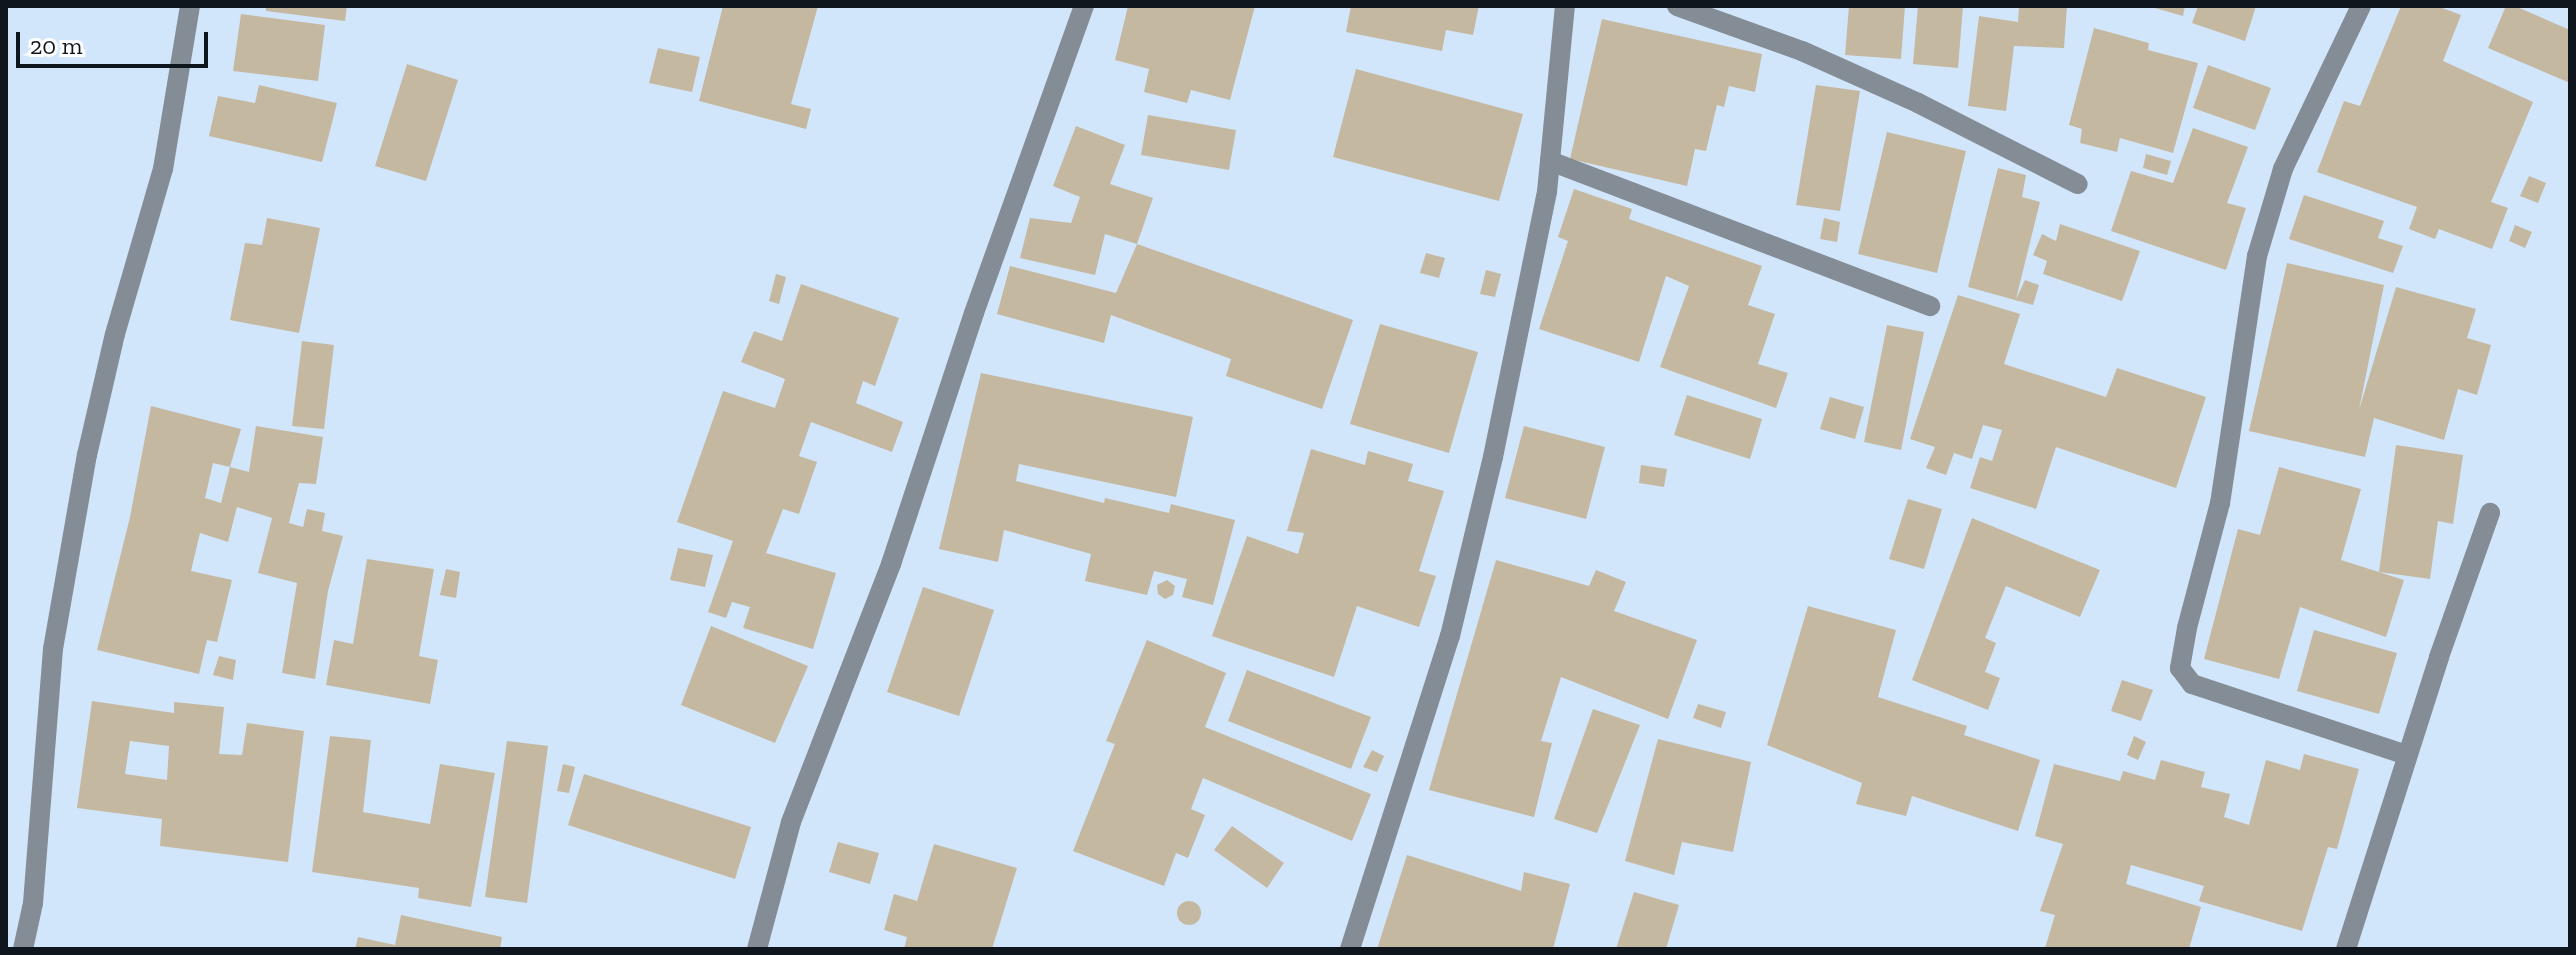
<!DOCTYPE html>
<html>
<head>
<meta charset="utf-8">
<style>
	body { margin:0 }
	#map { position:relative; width:2576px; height:955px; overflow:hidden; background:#d2e6fb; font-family:"Zilla Slab",serif }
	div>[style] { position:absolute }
	.building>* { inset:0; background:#c5b8a0 }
	.round { border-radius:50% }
	.street>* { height:20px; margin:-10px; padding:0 10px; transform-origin:10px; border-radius:10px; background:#848c95 }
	span { translate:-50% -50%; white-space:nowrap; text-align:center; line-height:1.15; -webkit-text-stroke:6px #fff; paint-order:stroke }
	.frame { position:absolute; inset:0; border:8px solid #0f161d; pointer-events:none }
	.scale { position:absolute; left:16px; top:32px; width:192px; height:36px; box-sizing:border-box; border:4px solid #0f161d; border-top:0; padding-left:10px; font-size:24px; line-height:28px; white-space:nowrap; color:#0f161d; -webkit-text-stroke:6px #fff; paint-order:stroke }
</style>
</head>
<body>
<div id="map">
	<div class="building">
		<i style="clip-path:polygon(266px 6px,347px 6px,345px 21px,266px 11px)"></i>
		<i style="clip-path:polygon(723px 6px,818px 6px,791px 104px,811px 109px,806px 129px,699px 101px)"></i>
		<i style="clip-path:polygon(1128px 6px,1255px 6px,1230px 100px,1191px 90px,1187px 103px,1144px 92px,1149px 69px,1115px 60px)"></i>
		<i style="clip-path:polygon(1351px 6px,1479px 6px,1473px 35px,1446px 30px,1442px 51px,1346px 32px)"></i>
		<i style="clip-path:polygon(1849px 6px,1905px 6px,1901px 59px,1845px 55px)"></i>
		<i style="clip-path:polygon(1918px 6px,1963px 6px,1958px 68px,1913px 64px)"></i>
		<i style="clip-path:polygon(2019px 6px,2067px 6px,2064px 48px,2014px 46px,2006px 111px,1968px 106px,1979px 16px,2018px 22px)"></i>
		<i style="clip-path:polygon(2148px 6px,2185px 6px,2183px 16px)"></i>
		<i style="clip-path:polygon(2198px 6px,2256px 6px,2245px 41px,2192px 23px)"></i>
		<i style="clip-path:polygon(2401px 6px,2437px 6px,2461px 15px,2443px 61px,2533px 102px,2491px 202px,2508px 208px,2492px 249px,2439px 229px,2435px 239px,2409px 229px,2417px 207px,2317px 172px,2344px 101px,2360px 106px)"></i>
		<i style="clip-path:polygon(2506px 6px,2515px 6px,2570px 30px,2570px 83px,2488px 48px)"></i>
		<i style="clip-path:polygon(241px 14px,325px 25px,318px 81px,233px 71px)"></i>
		<i style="clip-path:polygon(1602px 19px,1762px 54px,1755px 92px,1729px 86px,1724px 107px,1717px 105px,1706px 151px,1695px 149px,1687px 186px,1570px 159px)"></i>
		<i style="clip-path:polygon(2094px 28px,2149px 43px,2148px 50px,2198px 63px,2173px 153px,2120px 138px,2117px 152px,2080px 143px,2082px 129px,2069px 125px)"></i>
		<i style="clip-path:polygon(658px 48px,700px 57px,692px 92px,649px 83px)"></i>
		<i style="clip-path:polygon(407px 64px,458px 80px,426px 181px,375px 166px)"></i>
		<i style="clip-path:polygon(2208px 65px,2271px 88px,2255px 130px,2193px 108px)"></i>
		<i style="clip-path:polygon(1356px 69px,1523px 114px,1499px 201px,1333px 157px)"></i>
		<i style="clip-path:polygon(259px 85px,337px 103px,322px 162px,209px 136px,218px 96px,255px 103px)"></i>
		<i style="clip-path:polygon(1816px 85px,1860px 91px,1840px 211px,1796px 205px)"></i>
		<i style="clip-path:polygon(1148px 115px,1236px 130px,1229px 170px,1141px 155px)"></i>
		<i style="clip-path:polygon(1076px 126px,1125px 145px,1110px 184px,1153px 198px,1137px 244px,1353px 320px,1322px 409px,1226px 376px,1231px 359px,1111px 315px,1104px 343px,997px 314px,1010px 266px,1116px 293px,1137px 244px,1105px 234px,1095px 275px,1020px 258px,1030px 218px,1071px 223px,1080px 197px,1053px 186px)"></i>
		<i style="clip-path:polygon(2193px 128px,2248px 147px,2227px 203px,2246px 208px,2226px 270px,2111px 231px,2131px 171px,2173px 183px)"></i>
		<i style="clip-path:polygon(1887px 132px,1966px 151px,1937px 273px,1858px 254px)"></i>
		<i style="clip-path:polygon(2146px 154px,2171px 161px,2167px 175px,2143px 168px)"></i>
		<i style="clip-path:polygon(1998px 168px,2026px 175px,2022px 197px,2040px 202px,2016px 299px,2025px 280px,2039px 285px,2033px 305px,1968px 287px)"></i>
		<i style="clip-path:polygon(2529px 176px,2546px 183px,2538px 203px,2520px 196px)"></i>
		<i style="clip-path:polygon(1574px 189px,1632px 209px,1629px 219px,1762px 266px,1748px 305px,1775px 314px,1758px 364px,1788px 373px,1776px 408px,1660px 367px,1689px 286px,1666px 276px,1639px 362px,1539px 329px,1568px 241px,1558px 237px)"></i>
		<i style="clip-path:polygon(2304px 195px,2384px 221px,2378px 238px,2403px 246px,2393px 273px,2289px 239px)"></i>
		<i style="clip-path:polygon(267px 218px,320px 228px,299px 333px,230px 320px,245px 243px,262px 245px)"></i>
		<i style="clip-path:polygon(1824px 218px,1840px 222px,1837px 242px,1820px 239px)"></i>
		<i style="clip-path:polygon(2060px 224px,2140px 251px,2122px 301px,2043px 274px,2047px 261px,2033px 255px,2042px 234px,2056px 241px)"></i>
		<i style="clip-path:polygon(2515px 225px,2532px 232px,2525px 248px,2509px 241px)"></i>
		<i style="clip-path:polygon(1426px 253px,1445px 258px,1439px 278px,1420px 273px)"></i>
		<i style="clip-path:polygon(2287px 263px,2384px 285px,2359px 410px,2396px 287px,2476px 309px,2467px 338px,2491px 345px,2477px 395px,2458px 389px,2444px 440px,2374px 418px,2365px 457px,2249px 431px)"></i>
		<i style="clip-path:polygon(1486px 270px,1501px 274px,1495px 297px,1480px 294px)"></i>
		<i style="clip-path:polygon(776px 274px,786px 277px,779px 304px,769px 301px)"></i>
		<i style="clip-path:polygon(801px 284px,899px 318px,875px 386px,863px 381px,856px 403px,903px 422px,892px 452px,811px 422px,799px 456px,817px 462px,799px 514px,783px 509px,766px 553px,836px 573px,813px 649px,743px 628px,750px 607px,732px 602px,726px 618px,708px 612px,733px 541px,677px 522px,723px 391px,775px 408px,785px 379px,741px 362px,754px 331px,782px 341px)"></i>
		<i style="clip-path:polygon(1958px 295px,2020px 314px,2004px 364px,2106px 397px,2117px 368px,2206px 397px,2176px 488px,2056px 447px,2036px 509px,1970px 488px,1980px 457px,1992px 461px,2002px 430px,1983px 425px,1972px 459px,1954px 453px,1946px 475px,1926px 468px,1935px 447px,1910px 439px)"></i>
		<i style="clip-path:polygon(1380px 324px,1478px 352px,1449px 453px,1350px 424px)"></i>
		<i style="clip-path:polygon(1887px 325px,1924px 332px,1901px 450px,1864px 442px)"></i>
		<i style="clip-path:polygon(302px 341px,334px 345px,324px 429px,292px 426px)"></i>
		<i style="clip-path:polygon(981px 373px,1193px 417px,1176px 497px,1019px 464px,1016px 481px,1104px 503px,1105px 498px,1169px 513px,1171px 504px,1235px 520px,1213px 605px,1182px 597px,1187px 579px,1154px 571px,1147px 595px,1085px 581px,1091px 554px,1004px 530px,998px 562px,939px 549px)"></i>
		<i style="clip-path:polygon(1687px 395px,1762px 419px,1750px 459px,1674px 435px)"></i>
		<i style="clip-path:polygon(1830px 397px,1864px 407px,1855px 439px,1820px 429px)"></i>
		<i style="clip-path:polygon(evenodd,151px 406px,241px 429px,230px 467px,249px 472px,256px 426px,323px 437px,316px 484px,299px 483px,289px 523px,303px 527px,307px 509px,325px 513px,322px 531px,343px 536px,328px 591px,315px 679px,282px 673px,297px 583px,258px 573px,272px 518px,237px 507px,228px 542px,200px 533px,191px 571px,232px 580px,217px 642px,207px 640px,199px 674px,97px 650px,130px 517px,151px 406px,213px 463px,230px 467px,221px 503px,205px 498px,213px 463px)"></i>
		<i style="clip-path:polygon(1524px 426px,1605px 447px,1586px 519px,1505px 498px)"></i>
		<i style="clip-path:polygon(2396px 445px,2463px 455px,2453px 524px,2438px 521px,2430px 579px,2379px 572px)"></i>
		<i style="clip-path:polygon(1311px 449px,1365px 465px,1368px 451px,1413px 464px,1408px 481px,1444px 491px,1419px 571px,1436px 576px,1419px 627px,1357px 606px,1334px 677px,1212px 636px,1247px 536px,1298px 554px,1304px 533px,1287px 531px)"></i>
		<i style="clip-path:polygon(1641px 465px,1667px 469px,1664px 487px,1639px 483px)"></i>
		<i style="clip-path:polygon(2279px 467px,2361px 489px,2341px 560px,2404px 580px,2386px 637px,2300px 607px,2279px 679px,2204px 659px,2238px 529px,2260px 535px)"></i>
		<i style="clip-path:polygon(1908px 499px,1942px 509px,1924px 569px,1889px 559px)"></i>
		<i style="clip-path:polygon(1972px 518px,2100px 570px,2080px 617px,2006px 586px,1985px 638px,1996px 643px,1985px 672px,2000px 678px,1988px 710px,1912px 680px)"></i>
		<i style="clip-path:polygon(678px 548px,713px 555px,705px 587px,670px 580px)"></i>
		<i style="clip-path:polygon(367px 559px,434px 569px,419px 656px,438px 660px,430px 704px,326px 685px,334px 640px,353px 644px)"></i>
		<i style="clip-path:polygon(1496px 560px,1589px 586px,1596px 570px,1626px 582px,1614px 611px,1697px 640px,1668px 719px,1561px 677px,1541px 741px,1552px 743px,1534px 817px,1429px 790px)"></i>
		<i style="clip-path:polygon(446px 569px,460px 572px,456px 598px,440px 595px)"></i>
		<i style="clip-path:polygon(1167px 580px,1175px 586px,1173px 595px,1165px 599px,1158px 594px,1157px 585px)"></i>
		<i style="clip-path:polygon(923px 587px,994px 610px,959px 716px,887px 692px)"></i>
		<i style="clip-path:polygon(1808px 606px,1896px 630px,1878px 697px,1967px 726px,1964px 735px,2040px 760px,2018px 831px,1912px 796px,1906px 816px,1856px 804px,1862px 783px,1767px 745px)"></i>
		<i style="clip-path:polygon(711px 626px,808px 666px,775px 743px,681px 705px)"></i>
		<i style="clip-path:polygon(2314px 630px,2397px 653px,2379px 714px,2297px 691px)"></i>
		<i style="clip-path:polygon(1147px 640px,1226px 673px,1205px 727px,1371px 794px,1352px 841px,1203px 778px,1191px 809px,1205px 815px,1188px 858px,1176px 853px,1164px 886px,1073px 851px,1115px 744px,1106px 741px)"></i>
		<i style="clip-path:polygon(219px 656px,236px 660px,233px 680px,213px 675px)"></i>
		<i style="clip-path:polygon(1247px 670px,1371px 717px,1351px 769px,1228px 721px)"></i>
		<i style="clip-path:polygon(2122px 680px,2153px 690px,2141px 721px,2111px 711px)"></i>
		<i style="clip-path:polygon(evenodd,92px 701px,174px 713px,174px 702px,224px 707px,219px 754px,242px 755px,247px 723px,304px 731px,288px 862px,160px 846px,162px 819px,77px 808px,92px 701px,130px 741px,169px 746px,167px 780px,125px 774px,130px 741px)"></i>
		<i style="clip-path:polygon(1698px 704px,1726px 712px,1721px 728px,1693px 718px)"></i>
		<i style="clip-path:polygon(1593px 709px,1640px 725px,1597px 833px,1554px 819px)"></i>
		<i style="clip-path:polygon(330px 736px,371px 740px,363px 812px,430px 824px,440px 764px,495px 773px,471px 907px,418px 898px,419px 888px,312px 872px)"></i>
		<i style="clip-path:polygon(2134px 736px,2146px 742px,2138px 760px,2127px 755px)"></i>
		<i style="clip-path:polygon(1658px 739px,1751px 762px,1733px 852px,1682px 842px,1674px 875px,1625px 861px)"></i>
		<i style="clip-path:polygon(507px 741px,548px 746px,527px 903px,485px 897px)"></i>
		<i style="clip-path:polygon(1372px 750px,1384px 756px,1377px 772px,1363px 767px)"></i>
		<i style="clip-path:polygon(2304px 754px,2359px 769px,2337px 849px,2328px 847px,2302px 931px,2199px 901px,2204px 886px,2131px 865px,2126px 884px,2201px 907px,2189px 949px,2045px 948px,2055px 915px,2040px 911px,2063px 844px,2035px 836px,2054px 764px,2120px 781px,2123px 771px,2155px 780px,2161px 760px,2205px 772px,2201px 787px,2230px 794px,2224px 817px,2249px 825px,2266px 760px,2300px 770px)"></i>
		<i style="clip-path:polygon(563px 764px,575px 767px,569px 793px,557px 791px)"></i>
		<i style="clip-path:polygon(584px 774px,751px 827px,735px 879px,568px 825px)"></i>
		<i style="clip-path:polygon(1232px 826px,1284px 863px,1267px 888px,1214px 850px)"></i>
		<i style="clip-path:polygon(838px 842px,879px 853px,870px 884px,829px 872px)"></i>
		<i style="clip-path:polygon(934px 844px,1017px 868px,992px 949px,904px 949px,907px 937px,884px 930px,894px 894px,917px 901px)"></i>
		<i style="clip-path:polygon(1407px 855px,1521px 891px,1524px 872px,1570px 884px,1553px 949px,1377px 949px)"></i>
		<i style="clip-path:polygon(1634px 892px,1679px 905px,1666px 949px,1616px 949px)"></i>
		<i class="round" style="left:1177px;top:901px;width:24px;height:24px"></i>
		<i style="clip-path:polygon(401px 915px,502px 937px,500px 949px,355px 949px,358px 937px,395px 945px)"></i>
	</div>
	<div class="street">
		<i style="left:1677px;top:6px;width:133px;rotate:19.8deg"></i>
		<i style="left:1802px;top:51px;width:127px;rotate:24.1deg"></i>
		<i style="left:1918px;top:103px;width:179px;rotate:26.9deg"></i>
		<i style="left:2361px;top:6px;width:181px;rotate:115.6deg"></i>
		<i style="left:2283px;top:169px;width:91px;rotate:106.6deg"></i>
		<i style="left:2257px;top:256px;width:250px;rotate:98.5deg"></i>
		<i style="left:2220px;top:503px;width:129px;rotate:104.8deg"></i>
		<i style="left:2187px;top:628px;width:41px;rotate:99.9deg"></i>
		<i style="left:2180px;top:668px;width:20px;rotate:53deg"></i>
		<i style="left:2192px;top:684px;width:226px;rotate:18.3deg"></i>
		<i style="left:1550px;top:161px;width:407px;rotate:20.9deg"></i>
		<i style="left:23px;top:949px;width:47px;rotate:-77.7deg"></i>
		<i style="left:33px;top:903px;width:255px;rotate:-85.5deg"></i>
		<i style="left:53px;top:649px;width:197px;rotate:-80.1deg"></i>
		<i style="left:87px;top:455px;width:124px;rotate:-77deg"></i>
		<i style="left:115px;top:334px;width:172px;rotate:-73.8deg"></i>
		<i style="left:163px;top:169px;width:165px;rotate:-80.6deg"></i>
		<i style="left:757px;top:949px;width:131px;rotate:-75deg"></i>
		<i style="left:791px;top:822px;width:277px;rotate:-68.8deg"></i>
		<i style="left:891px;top:564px;width:264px;rotate:-71.7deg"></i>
		<i style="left:974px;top:313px;width:326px;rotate:-70.3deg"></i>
		<i style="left:1350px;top:949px;width:329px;rotate:-72.3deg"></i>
		<i style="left:1450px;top:636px;width:184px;rotate:-76.5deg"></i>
		<i style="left:1493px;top:457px;width:270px;rotate:-78.5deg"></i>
		<i style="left:1547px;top:192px;width:187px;rotate:-84.5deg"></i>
		<i style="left:2346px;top:949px;width:306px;rotate:-72.3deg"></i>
		<i style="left:2439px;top:657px;width:153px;rotate:-70.5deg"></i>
	</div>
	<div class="frame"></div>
	<div class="scale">20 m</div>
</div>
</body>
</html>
